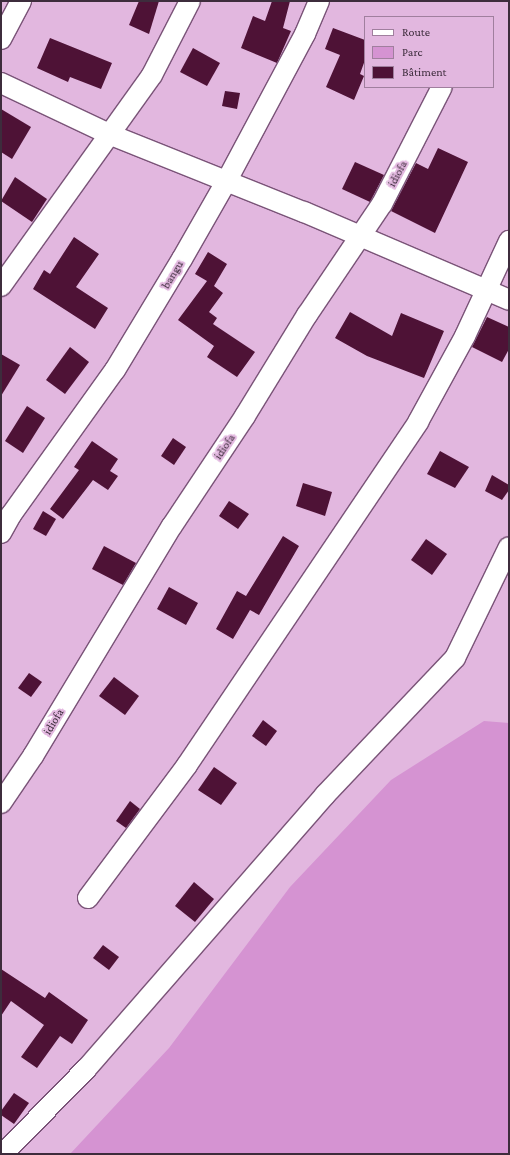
<!DOCTYPE html>
<html>
<head>
<meta charset="utf-8">
<style>
	body { margin:0 }
	#map { position:relative; width:510px; height:1155px; overflow:hidden; background:#e2b7df; font-family:"Crimson Pro",serif }
	div>[style] { position:absolute }
	.green>* { inset:0; background:#d593d2 }
	.building>* { inset:0; background:#4e1236 }
	.roads { filter:drop-shadow(1px 0 #7a5478) drop-shadow(-1px 0 #7a5478) drop-shadow(0 1px #7a5478) drop-shadow(0 -1px #7a5478) }
	.minor>* { height:20px; margin:-10px; padding:0 10px; transform-origin:10px; border-radius:10px; background:#fff }
	span { translate:-50% -50%; white-space:nowrap; text-align:center; line-height:1.15; -webkit-text-stroke:4px #e2b7df; paint-order:stroke }
	.street-label { font-size:12px; color:#3d2c3c }
	.frame { position:absolute; inset:0; border:2px solid #3d2c3c; pointer-events:none }
	.legend { position:absolute; left:364px; top:16px; width:130px; height:72px; box-sizing:border-box; background:#e2b7df; border:1px solid #a07f9e; margin:0; padding:5px 7px; list-style:none; font-size:12px; color:#3d2c3c }
	.legend li { display:flex; align-items:center; gap:8px; height:20px }
	.legend b { width:20px; border:1px solid #a07f9e }
</style>
</head>
<body>
<div id="map">
	<div class="green">
		<i style="clip-path:polygon(484px 721px,509px 723px,509px 1154px,70px 1154px,169px 1048px,290px 887px,391px 780px)"></i>
	</div>
	<div class="building">
		<i style="clip-path:polygon(139px 1px,159px 1px,149px 34px,129px 25px)"></i>
		<i style="clip-path:polygon(272px 1px,290px 1px,283px 28px,291px 31px,277px 63px,241px 48px,253px 16px,265px 21px)"></i>
		<i style="clip-path:polygon(333px 28px,365px 40px,365px 60px,360px 74px,364px 76px,354px 100px,326px 87px,340px 55px,325px 49px)"></i>
		<i style="clip-path:polygon(50px 38px,112px 63px,101px 89px,70px 77px,68px 82px,37px 68px)"></i>
		<i style="clip-path:polygon(193px 48px,220px 63px,207px 86px,180px 72px)"></i>
		<i style="clip-path:polygon(225px 91px,240px 93px,237px 109px,222px 106px)"></i>
		<i style="clip-path:polygon(1px 109px,31px 127px,12px 159px,1px 152px)"></i>
		<i style="clip-path:polygon(438px 148px,468px 162px,435px 233px,391px 211px,416px 163px,428px 169px)"></i>
		<i style="clip-path:polygon(355px 162px,384px 175px,370px 202px,342px 189px)"></i>
		<i style="clip-path:polygon(15px 177px,47px 199px,32px 222px,1px 201px)"></i>
		<i style="clip-path:polygon(74px 237px,99px 254px,76px 287px,108px 308px,95px 329px,33px 289px,44px 270px,50px 274px)"></i>
		<i style="clip-path:polygon(208px 252px,227px 264px,214px 286px,223px 293px,209px 312px,217px 318px,213px 324px,255px 352px,237px 377px,207px 357px,214px 346px,178px 320px,207px 281px,195px 274px)"></i>
		<i style="clip-path:polygon(350px 312px,392px 336px,401px 313px,444px 331px,424px 378px,367px 356px,335px 338px)"></i>
		<i style="clip-path:polygon(487px 317px,509px 327px,509px 349px,502px 362px,472px 347px)"></i>
		<i style="clip-path:polygon(70px 347px,89px 362px,65px 394px,46px 380px)"></i>
		<i style="clip-path:polygon(1px 354px,20px 365px,1px 396px)"></i>
		<i style="clip-path:polygon(27px 406px,45px 418px,23px 453px,5px 441px)"></i>
		<i style="clip-path:polygon(173px 438px,186px 447px,174px 465px,161px 456px)"></i>
		<i style="clip-path:polygon(92px 441px,118px 459px,110px 471px,118px 476px,108px 490px,93px 480px,63px 519px,50px 509px,79px 470px,74px 467px)"></i>
		<i style="clip-path:polygon(440px 451px,469px 467px,455px 488px,427px 474px)"></i>
		<i style="clip-path:polygon(492px 475px,509px 485px,509px 490px,502px 500px,485px 491px)"></i>
		<i style="clip-path:polygon(303px 483px,332px 492px,325px 516px,296px 506px)"></i>
		<i style="clip-path:polygon(229px 501px,249px 514px,238px 529px,219px 516px)"></i>
		<i style="clip-path:polygon(43px 511px,56px 519px,46px 536px,33px 529px)"></i>
		<i style="clip-path:polygon(283px 536px,299px 546px,259px 615px,250px 610px,233px 639px,216px 629px,237px 591px,246px 596px)"></i>
		<i style="clip-path:polygon(426px 539px,447px 554px,432px 575px,411px 560px)"></i>
		<i style="clip-path:polygon(104px 546px,136px 563px,123px 585px,92px 569px)"></i>
		<i style="clip-path:polygon(169px 587px,198px 603px,186px 625px,157px 609px)"></i>
		<i style="clip-path:polygon(29px 673px,42px 682px,31px 697px,18px 688px)"></i>
		<i style="clip-path:polygon(114px 677px,139px 696px,125px 715px,99px 696px)"></i>
		<i style="clip-path:polygon(263px 720px,277px 731px,266px 746px,252px 736px)"></i>
		<i style="clip-path:polygon(214px 767px,237px 783px,221px 805px,198px 790px)"></i>
		<i style="clip-path:polygon(130px 801px,140px 809px,126px 828px,116px 821px)"></i>
		<i style="clip-path:polygon(194px 882px,214px 899px,195px 922px,175px 906px)"></i>
		<i style="clip-path:polygon(103px 945px,119px 957px,109px 970px,93px 958px)"></i>
		<i style="clip-path:polygon(1px 969px,45px 998px,49px 992px,88px 1020px,72px 1044px,60px 1036px,37px 1068px,21px 1057px,44px 1025px,11px 1001px,1px 1016px)"></i>
		<i style="clip-path:polygon(14px 1093px,29px 1103px,14px 1124px,1px 1115px,1px 1111px)"></i>
	</div>
	<div class="roads">
		<div class="minor">
			<i style="left:1px;top:39px;width:43px;rotate:-62.2deg"></i>
			<i style="left:1px;top:83px;width:122px;rotate:25.3deg"></i>
			<i style="left:111px;top:135px;width:208px;rotate:21.8deg"></i>
			<i style="left:304px;top:212px;width:223px;rotate:23.2deg"></i>
			<i style="left:1px;top:286px;width:259px;rotate:-54.4deg"></i>
			<i style="left:152px;top:75px;width:83px;rotate:-62.8deg"></i>
			<i style="left:1px;top:533px;width:21px;rotate:-61deg"></i>
			<i style="left:11px;top:515px;width:178px;rotate:-54.4deg"></i>
			<i style="left:115px;top:370px;width:130px;rotate:-58.9deg"></i>
			<i style="left:182px;top:259px;width:89px;rotate:-60.3deg"></i>
			<i style="left:226px;top:182px;width:168px;rotate:-61.9deg"></i>
			<i style="left:305px;top:34px;width:36px;rotate:-67deg"></i>
			<i style="left:1px;top:803px;width:57px;rotate:-55.8deg"></i>
			<i style="left:33px;top:756px;width:269px;rotate:-58.9deg"></i>
			<i style="left:172px;top:526px;width:132px;rotate:-56.4deg"></i>
			<i style="left:245px;top:416px;width:119px;rotate:-58.5deg"></i>
			<i style="left:307px;top:315px;width:134px;rotate:-56deg"></i>
			<i style="left:382px;top:204px;width:131px;rotate:-62.9deg"></i>
			<i style="left:88px;top:898px;width:166px;rotate:-53.3deg"></i>
			<i style="left:187px;top:765px;width:414px;rotate:-56deg"></i>
			<i style="left:418px;top:422px;width:98px;rotate:-61.3deg"></i>
			<i style="left:465px;top:336px;width:105px;rotate:-65.1deg"></i>
			<i style="left:3px;top:1154px;width:120px;rotate:-45.7deg"></i>
			<i style="left:87px;top:1068px;width:362px;rotate:-48.9deg"></i>
			<i style="left:325px;top:795px;width:189px;rotate:-46.5deg"></i>
			<i style="left:455px;top:658px;width:123px;rotate:-64.1deg"></i>
		</div>
	</div>
	<div class="street-label">
		<span style="left:398px;top:174px;rotate:-62deg">idiofa</span>
		<span style="left:173px;top:275px;rotate:-59deg">bangu</span>
		<span style="left:225px;top:447px;rotate:-56deg">idiofa</span>
		<span style="left:54px;top:722px;rotate:-59deg">idiofa</span>
	</div>
	<div class="frame"></div>
	<ul class="legend">
	<li><b style="height:5px;background:#fff"></b>Route</li>
	<li><b style="height:11px;background:#d593d2"></b>Parc</li>
	<li><b style="height:11px;background:#4e1236"></b>Bâtiment</li>
	</ul>
</div>
</body>
</html>
